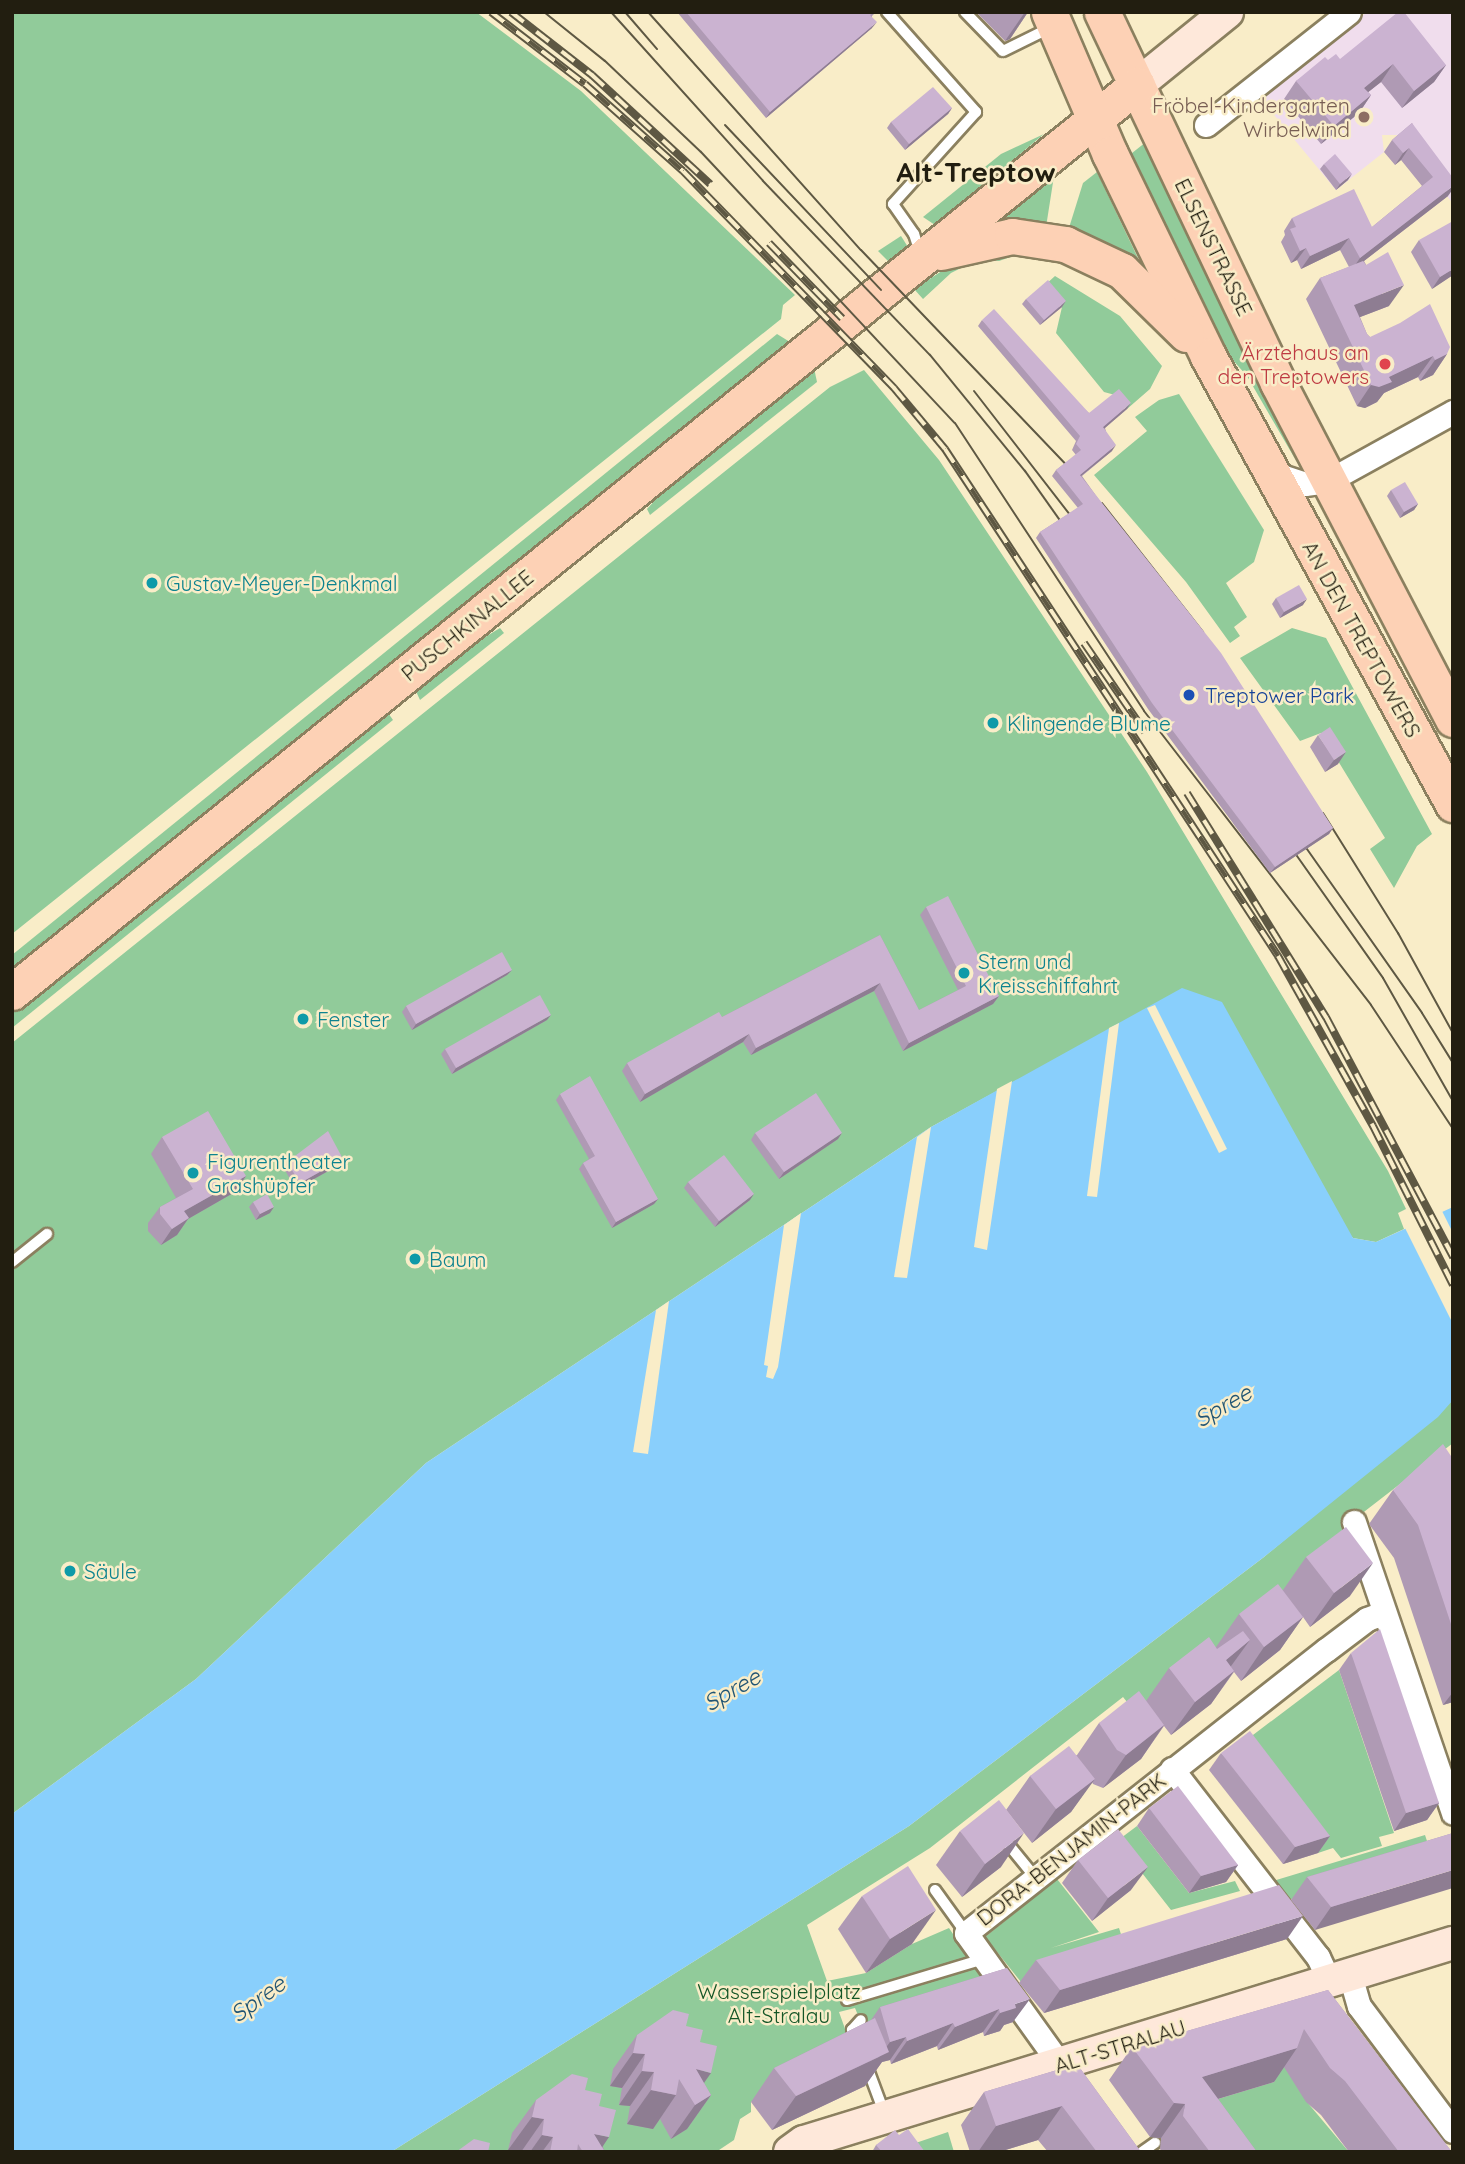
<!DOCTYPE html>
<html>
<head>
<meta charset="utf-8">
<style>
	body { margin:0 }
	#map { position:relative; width:1465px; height:2164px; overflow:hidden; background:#f9edc8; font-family:Quicksand,sans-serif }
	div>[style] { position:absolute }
	.education>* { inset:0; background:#f0dded }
	.green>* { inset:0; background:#91cb9a }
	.water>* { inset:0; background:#89cffc }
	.pier>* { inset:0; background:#f9edc8 }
	.roads { filter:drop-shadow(2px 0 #8b805f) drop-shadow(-2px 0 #8b805f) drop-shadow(0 2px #8b805f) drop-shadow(0 -2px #8b805f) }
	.lane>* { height:10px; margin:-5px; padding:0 5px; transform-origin:5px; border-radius:5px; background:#fff }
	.street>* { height:23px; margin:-11.5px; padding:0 11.5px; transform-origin:11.5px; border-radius:11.5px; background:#fff }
	.secondary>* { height:32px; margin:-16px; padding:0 16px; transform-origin:16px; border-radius:16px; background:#fee8da }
	.primary>* { height:35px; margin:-17.5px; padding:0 17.5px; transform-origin:17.5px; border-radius:17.5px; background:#fdd1b5 }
	.tram>* { height:2px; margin:-1px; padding:0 1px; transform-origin:1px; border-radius:1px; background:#5e5843 }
	.rail>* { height:8px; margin-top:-4px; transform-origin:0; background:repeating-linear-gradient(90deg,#f9edc8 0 16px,#5e5843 0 32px); box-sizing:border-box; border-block:2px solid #5e5843 }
	.wall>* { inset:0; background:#af9ab4 }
	.shaded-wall>* { inset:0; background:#8e7d92 }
	.building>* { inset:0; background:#cbb3d1 }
	.dots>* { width:19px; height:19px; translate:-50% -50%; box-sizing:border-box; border:4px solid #f9edc8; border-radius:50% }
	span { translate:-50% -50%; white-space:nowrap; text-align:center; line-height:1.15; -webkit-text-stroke:5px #f9edc8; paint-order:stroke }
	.education-label { font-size:21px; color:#785e54 }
	.right { translate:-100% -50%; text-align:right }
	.street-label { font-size:21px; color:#221e10 }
	.health-label { font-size:21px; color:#be3a42 }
	.culture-label { font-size:21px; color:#0d838f }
	.left { translate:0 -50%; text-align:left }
	.transit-label { font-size:21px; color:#164399 }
	.park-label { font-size:21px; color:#145627 }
	.water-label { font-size:23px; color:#215574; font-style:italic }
	.district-label { font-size:28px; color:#221e10; font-weight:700 }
	.frame { position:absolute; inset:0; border:14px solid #221e10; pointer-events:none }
</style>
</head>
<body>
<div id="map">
	<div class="education">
		<i style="clip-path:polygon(1367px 12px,1453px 12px,1453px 204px,1403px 135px,1382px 135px,1384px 152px,1336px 190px,1260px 98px)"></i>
	</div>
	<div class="green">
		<i style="clip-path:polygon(12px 12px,476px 12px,581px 91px,795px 295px,783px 305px,781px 319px,12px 934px)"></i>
		<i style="clip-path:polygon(1044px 134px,935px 225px,923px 217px,1001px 154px)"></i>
		<i style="clip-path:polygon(1146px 142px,1298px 464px,1247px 376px,1222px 348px,1127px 157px)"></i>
		<i style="clip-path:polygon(1097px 172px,1146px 275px,1068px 231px,1083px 183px)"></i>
		<i style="clip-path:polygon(1054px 176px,1046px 227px,990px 222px)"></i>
		<i style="clip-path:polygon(901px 236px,908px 247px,889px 262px,878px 251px)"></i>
		<i style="clip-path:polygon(1010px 247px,1034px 249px,999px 261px,979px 259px,951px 273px,923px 299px,914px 289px,965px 256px)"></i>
		<i style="clip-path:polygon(1055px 276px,1120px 316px,1162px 366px,1150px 389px,1127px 409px,1115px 395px,1104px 392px,1056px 333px,1062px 307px,1044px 286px)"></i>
		<i style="clip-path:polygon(777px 334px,790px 342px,12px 975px,12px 955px)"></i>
		<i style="clip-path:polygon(814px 368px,817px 382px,650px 515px,647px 509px,668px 486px)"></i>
		<i style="clip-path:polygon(864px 370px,939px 460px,1147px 772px,1388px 1171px,1406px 1209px,1398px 1213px,1404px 1229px,1376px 1242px,1353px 1238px,1155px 1005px,931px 1127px,426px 1463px,196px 1679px,12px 1814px,12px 1043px,830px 387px)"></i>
		<i style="clip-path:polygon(1179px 394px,1264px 530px,1254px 562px,1226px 583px,1247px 617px,1234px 627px,1240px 636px,1230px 643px,1186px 582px,1094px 475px,1147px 431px,1135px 417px,1159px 400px)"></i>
		<i style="clip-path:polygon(500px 628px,504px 633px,420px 700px,414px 687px,452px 657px)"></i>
		<i style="clip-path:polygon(1292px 628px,1326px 638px,1432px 834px,1417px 846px,1394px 888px,1370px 849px,1385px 838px,1321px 733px,1300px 741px,1240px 658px)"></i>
		<i style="clip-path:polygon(386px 710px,393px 720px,12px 1028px,12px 1011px)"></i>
		<i style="clip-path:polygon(1453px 1400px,1453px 1443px,1347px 1525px,1357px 1558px,1144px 1723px,1123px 1697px,930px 1848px,807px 1925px,827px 1981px,866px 1973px,912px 1944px,949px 1928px,991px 1991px,864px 2030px,855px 2008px,839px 2012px,853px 2051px,751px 2102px,751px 2112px,740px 2119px,734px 2140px,716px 2152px,391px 2152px,909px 1826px,1264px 1557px)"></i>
		<i style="clip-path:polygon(1339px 1670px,1394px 1833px,1379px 1837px,1382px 1846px,1341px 1858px,1333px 1848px,1318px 1853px,1249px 1738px)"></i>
		<i style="clip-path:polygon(1137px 1826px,1189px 1893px,1235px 1881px,1240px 1891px,1171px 1910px,1117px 1841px)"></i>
		<i style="clip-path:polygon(1425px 1835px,1427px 1841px,1453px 1851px,1288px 1900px,1273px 1881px)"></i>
		<i style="clip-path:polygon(1057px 1879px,1099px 1932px,1051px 1948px,1119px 1928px,1126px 1950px,1021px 1982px,985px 1937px)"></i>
		<i style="clip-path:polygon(1280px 2064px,1292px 2067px,1307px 2102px,1349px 2152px,1208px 2152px,1178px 2111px,1274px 2082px)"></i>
		<i style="clip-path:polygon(948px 2132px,954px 2152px,892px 2151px)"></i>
	</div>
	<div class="water">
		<i style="clip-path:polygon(1182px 988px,1222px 1002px,1353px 1238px,1376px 1242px,1453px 1207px,1453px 1400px,1438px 1417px,1264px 1557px,909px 1826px,391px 2152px,12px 2152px,12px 1814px,196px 1679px,426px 1463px,931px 1127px)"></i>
	</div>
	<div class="pier">
		<i style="clip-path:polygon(1155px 1005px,1227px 1149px,1219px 1153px,1147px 1008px)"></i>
		<i style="clip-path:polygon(1119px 1023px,1097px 1197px,1087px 1196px,1109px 1028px)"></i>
		<i style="clip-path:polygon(1012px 1081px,987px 1250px,974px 1247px,997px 1089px)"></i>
		<i style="clip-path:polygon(931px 1127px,907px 1278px,894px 1277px,917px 1137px)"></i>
		<i style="clip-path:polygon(1441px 1209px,1453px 1233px,1453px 1324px,1404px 1226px)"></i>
		<i style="clip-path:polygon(801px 1213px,778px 1367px,773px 1379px,766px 1377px,768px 1366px,764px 1365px,784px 1225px)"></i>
		<i style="clip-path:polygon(669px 1301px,648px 1454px,633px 1452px,656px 1310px)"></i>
	</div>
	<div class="roads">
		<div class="lane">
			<i style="left:887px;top:12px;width:134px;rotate:48.3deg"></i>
			<i style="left:976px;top:112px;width:124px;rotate:132.1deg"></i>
			<i style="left:893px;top:204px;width:37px;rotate:55deg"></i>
			<i style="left:914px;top:234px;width:19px;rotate:72deg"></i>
			<i style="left:965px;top:12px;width:54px;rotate:45.7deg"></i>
			<i style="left:1003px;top:51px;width:55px;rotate:-26.1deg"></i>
			<i style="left:12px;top:1262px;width:45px;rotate:-38.7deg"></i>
			<i style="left:1004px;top:1839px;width:49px;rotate:50.8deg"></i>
			<i style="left:935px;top:1890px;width:53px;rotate:54.2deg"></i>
			<i style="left:847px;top:2000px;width:143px;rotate:-16.7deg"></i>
			<i style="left:856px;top:2040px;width:11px;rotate:-112deg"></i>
			<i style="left:852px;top:2030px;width:13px;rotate:-48deg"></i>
			<i style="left:866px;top:2064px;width:54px;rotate:69.6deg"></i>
			<i style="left:1142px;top:2152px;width:16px;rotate:-35deg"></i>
		</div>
		<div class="street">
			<i style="left:1206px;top:125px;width:182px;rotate:-38.3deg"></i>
			<i style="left:1272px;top:473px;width:35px;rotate:18deg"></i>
			<i style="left:1305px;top:484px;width:23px;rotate:-7deg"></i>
			<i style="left:1328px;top:481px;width:143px;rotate:-28.9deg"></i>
			<i style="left:1354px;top:1522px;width:307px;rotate:71.2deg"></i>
			<i style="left:1172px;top:1769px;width:238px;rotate:52.2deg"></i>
			<i style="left:1318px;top:1957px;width:26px;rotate:65deg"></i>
			<i style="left:1350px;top:1975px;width:32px;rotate:74deg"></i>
			<i style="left:1359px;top:2006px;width:156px;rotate:53.1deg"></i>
			<i style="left:1067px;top:2074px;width:173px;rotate:-125.6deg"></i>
			<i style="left:966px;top:1933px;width:458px;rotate:-38.2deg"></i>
			<i style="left:1326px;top:1650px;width:51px;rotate:-37.1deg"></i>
			<i style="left:1367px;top:1619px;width:17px;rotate:-21deg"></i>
		</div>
		<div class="secondary">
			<i style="left:1137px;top:85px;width:116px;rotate:-39deg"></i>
			<i style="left:790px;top:2152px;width:17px;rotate:-36deg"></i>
			<i style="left:804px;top:2142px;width:679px;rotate:-17.05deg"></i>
		</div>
		<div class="primary">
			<i style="left:1049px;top:12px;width:155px;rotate:66.8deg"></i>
			<i style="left:1110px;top:154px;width:225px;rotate:64.1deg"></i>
			<i style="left:1208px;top:356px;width:511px;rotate:61.33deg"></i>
			<i style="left:1102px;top:12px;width:411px;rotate:64.6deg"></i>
			<i style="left:1278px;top:383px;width:379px;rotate:62.5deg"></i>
			<i style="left:941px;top:252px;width:73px;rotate:-12.7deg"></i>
			<i style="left:1012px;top:236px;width:54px;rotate:8.6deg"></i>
			<i style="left:1065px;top:244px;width:63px;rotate:25.3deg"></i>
			<i style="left:1122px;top:271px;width:90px;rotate:44.5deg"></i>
			<i style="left:12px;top:992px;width:1445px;rotate:-38.88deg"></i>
		</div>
	</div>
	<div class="tram">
		<i style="left:544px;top:12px;width:78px;rotate:38.8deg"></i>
		<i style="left:605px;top:61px;width:132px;rotate:43.5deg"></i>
		<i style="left:701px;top:152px;width:371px;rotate:46.9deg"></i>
		<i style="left:955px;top:423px;width:344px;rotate:56.7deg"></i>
		<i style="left:1144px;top:711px;width:371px;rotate:52.3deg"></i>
		<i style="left:1371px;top:1005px;width:149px;rotate:56.5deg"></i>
		<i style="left:611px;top:12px;width:227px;rotate:48deg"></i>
		<i style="left:763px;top:181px;width:241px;rotate:46.2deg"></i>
		<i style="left:930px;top:355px;width:150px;rotate:50.7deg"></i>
		<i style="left:1025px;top:471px;width:80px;rotate:54.7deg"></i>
		<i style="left:625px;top:12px;width:49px;rotate:49.1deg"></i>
		<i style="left:648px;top:12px;width:319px;rotate:48.2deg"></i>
		<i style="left:861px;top:250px;width:314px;rotate:46.3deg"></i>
		<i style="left:725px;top:125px;width:227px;rotate:46.6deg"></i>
		<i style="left:974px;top:391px;width:175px;rotate:52.2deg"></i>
		<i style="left:1102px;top:503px;width:164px;rotate:51.9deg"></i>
		<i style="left:1323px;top:813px;width:142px;rotate:58deg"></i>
		<i style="left:1398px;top:933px;width:114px;rotate:61.2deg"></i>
		<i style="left:1295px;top:832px;width:221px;rotate:54.9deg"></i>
		<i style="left:1422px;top:1013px;width:59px;rotate:58.2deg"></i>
		<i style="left:1285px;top:839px;width:170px;rotate:54.8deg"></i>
		<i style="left:1383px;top:978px;width:142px;rotate:60.4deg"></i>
	</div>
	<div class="rail">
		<i style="left:491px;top:12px;width:118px;rotate:37.5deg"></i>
		<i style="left:585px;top:84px;width:131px;rotate:41.6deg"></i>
		<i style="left:683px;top:171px;width:303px;rotate:45.8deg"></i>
		<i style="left:894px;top:388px;width:80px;rotate:50.1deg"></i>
		<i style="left:945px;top:449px;width:607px;rotate:56.7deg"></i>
		<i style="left:1278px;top:956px;width:195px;rotate:60.8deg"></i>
		<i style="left:1373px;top:1126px;width:178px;rotate:63.3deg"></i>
		<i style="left:511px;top:12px;width:103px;rotate:37.9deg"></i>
		<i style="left:592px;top:75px;width:161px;rotate:42.7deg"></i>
		<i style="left:769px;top:243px;width:105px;rotate:45.8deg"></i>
		<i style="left:1084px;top:643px;width:108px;rotate:55.6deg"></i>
		<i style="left:1187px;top:793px;width:264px;rotate:58.2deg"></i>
		<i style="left:1326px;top:1017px;width:272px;rotate:62.1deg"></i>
	</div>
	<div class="wall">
		<i style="clip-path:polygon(677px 12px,876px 12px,872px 16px,872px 28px,766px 118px)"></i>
		<i style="clip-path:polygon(976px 12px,1028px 12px,1010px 39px,1005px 41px)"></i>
		<i style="clip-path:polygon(1340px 59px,1446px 65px,1434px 82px,1402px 108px,1381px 82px,1368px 92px,1371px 95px,1359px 113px,1321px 144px,1284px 99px,1296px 81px,1328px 60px)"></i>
		<i style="clip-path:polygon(952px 108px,948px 114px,905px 150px,887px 128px,891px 122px)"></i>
		<i style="clip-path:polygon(1412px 123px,1448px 196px,1364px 261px,1389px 306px,1360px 317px,1367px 334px,1370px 337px,1447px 354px,1433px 375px,1420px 381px,1418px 377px,1384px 393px,1377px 402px,1365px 408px,1357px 406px,1306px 299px,1320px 278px,1349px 267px,1340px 250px,1301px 269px,1297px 260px,1291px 263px,1281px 242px,1285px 235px,1284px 231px,1292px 218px,1372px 227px,1422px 186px,1401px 160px,1395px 165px,1384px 152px,1392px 140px)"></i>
		<i style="clip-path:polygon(1324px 164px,1348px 180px,1336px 190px,1320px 169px)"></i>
		<i style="clip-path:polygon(1419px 240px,1453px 275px,1432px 289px,1411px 252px)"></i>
		<i style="clip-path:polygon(1026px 299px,1062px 307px,1040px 325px,1022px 304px)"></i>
		<i style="clip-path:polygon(982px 320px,1089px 413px,1127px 409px,1105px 428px,1112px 451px,1082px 476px,1333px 828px,1329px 834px,1270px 873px,1148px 709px,1036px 538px,1040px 532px,1078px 508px,1052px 476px,1056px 470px,1076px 455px,1072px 450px,1076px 441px,978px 326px)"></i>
		<i style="clip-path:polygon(1391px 490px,1418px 504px,1414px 510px,1400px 518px,1387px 496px)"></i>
		<i style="clip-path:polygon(1276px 598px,1303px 605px,1280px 618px,1272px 604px)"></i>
		<i style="clip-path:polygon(1318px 735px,1338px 764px,1325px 772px,1310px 747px)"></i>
		<i style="clip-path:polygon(926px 907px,999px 996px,993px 1004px,903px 1051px,874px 991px,751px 1055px,743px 1042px,640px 1102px,622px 1071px,627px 1063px,722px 1017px,880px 935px,919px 1010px,958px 990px,920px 915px)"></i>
		<i style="clip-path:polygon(512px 970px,507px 975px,412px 1030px,402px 1012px,406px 1006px)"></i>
		<i style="clip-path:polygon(547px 1020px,452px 1074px,441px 1054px,445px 1049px)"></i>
		<i style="clip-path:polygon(560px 1094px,658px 1199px,654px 1204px,612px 1228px,579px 1169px,583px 1163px,589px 1159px,556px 1100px)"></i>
		<i style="clip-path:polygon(755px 1133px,838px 1139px,779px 1179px,751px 1140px)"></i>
		<i style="clip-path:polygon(162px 1137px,246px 1176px,235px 1192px,188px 1219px,177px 1235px,161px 1245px,148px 1231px,148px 1223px,160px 1207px,176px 1198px,151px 1154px)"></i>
		<i style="clip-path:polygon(343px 1159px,339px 1165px,296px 1189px,283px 1167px,287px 1162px)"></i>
		<i style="clip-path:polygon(688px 1182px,750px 1200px,715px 1227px,684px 1188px)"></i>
		<i style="clip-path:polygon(253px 1202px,270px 1213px,256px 1220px,249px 1207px)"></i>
		<i style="clip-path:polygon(1453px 1459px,1453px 1702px,1443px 1705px,1394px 1558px,1369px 1524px,1393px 1490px)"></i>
		<i style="clip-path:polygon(1306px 1557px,1350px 1596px,1310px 1627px,1303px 1617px,1280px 1650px,1241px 1681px,1234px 1672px,1211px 1704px,1171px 1735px,1164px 1726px,1141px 1759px,1103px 1788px,1093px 1784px,1092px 1782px,1071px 1812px,1032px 1843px,1006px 1810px,1030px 1776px,1077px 1755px,1099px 1723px,1146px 1701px,1169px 1668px,1216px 1647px,1239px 1614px,1283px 1590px)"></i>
		<i style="clip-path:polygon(1351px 1653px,1439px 1803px,1427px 1820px,1394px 1831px,1339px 1670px)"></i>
		<i style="clip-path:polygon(1221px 1753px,1330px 1836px,1318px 1853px,1283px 1864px,1209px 1770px)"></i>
		<i style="clip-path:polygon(1149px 1808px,1238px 1865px,1226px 1882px,1189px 1893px,1137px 1826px)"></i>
		<i style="clip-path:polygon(960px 1831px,1001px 1867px,962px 1897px,936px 1865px)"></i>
		<i style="clip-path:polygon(1453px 1833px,1315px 1930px,1291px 1900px,1307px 1877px)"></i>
		<i style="clip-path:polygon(1078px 1860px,1131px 1890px,1092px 1921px,1062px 1883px)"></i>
		<i style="clip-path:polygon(862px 1896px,912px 1944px,866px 1973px,838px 1929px)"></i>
		<i style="clip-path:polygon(1287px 1939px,1044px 2013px,1019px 1983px,1036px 1960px)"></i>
		<i style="clip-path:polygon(1007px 1968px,1013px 2022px,1004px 2025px,1000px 2031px,984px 2036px,983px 2032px,938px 2050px,937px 2046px,891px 2064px,890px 2060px,882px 2062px,865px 2086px,772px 2130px,751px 2102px,774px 2068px,871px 2020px,880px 2007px)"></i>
		<i style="clip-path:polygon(1328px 1990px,1452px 2152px,1349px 2152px,1321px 2115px,1306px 2102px,1284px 2067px,1274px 2082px,1218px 2099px,1257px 2152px,1162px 2152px,1160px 2149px,1161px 2138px,1150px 2137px,1109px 2080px,1132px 2047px)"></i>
		<i style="clip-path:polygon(686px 2026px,700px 2042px,704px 2083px,711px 2095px,687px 2129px,671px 2139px,660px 2119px,653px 2129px,627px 2124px,630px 2106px,619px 2105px,622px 2088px,610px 2086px,613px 2069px,637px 2035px)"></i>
		<i style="clip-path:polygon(1077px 2064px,1141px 2152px,1048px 2152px,1038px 2140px,999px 2152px,970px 2152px,961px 2125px,984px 2092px)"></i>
		<i style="clip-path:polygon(585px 2090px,599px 2106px,603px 2147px,605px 2152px,517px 2152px,508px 2150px,512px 2133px,536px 2100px)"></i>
		<i style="clip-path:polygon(899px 2135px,925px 2152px,872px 2152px,876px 2145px)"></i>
	</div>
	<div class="shaded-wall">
		<i style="clip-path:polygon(1025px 12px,1028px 12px,1010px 39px,1005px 41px)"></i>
		<i style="clip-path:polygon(877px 22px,872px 28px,766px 118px,770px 112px)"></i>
		<i style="clip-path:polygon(1393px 64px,1381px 82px,1352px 105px,1364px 88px)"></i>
		<i style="clip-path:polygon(1446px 65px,1434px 82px,1402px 108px,1414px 91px)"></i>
		<i style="clip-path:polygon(1371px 95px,1359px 113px,1321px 144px,1334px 126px)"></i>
		<i style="clip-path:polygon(952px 108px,948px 114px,905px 150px,909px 144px)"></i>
		<i style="clip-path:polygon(1409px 148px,1401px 160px,1395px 165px,1403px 153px)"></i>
		<i style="clip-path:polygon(1352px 174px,1348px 180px,1336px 190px,1340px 184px)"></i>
		<i style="clip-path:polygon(1453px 186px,1453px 189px,1448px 196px,1351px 271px,1360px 258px)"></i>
		<i style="clip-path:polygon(1349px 238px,1340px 250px,1301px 269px,1310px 256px)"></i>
		<i style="clip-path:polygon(1306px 248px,1297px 260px,1291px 263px,1300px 251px)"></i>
		<i style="clip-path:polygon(1453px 269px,1453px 275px,1432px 289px,1440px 277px)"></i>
		<i style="clip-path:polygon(1404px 285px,1389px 306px,1342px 324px,1354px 305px)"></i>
		<i style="clip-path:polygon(1066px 301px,1062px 307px,1040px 325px,1044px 320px)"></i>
		<i style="clip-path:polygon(1447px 354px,1433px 375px,1420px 381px,1435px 360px)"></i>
		<i style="clip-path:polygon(1433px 356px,1418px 377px,1384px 393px,1377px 402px,1365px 408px,1357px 406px,1371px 385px)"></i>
		<i style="clip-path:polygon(1131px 403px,1127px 409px,1099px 433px,1103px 427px)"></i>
		<i style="clip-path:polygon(1116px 445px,1112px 451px,1076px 480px,1080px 475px)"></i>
		<i style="clip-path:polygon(1418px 504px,1414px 510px,1400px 518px,1404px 512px)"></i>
		<i style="clip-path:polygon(1307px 599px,1303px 605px,1280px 618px,1284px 612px)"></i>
		<i style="clip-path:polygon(1346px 752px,1338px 764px,1325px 772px,1334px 760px)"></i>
		<i style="clip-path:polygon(1333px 828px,1329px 834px,1270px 873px,1275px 867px)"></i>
		<i style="clip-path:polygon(512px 970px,507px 975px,412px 1030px,416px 1024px)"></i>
		<i style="clip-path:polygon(880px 983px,874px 991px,751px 1055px,756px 1048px)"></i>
		<i style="clip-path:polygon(999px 996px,993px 1004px,903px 1051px,909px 1043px)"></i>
		<i style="clip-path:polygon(551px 1015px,547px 1020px,452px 1074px,456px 1068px)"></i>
		<i style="clip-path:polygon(749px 1034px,743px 1042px,640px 1102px,645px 1094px)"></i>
		<i style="clip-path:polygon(842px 1133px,838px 1139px,779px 1179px,784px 1172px)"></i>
		<i style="clip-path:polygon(343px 1159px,339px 1165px,296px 1189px,300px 1183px)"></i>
		<i style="clip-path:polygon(246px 1176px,235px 1192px,188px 1219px,177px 1235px,161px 1245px,184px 1211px)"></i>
		<i style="clip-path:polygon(754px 1194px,750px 1200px,715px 1227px,719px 1221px)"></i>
		<i style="clip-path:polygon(658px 1199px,654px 1204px,612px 1228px,616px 1222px)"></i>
		<i style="clip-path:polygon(274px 1207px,270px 1213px,256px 1220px,260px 1214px)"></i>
		<i style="clip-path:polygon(1373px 1563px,1350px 1596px,1310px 1627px,1334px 1593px)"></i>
		<i style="clip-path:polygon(1303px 1617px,1280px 1650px,1241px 1681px,1264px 1647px)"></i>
		<i style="clip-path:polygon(1250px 1640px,1226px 1673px,1226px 1660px)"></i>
		<i style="clip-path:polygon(1234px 1671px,1211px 1704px,1171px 1735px,1195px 1702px)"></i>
		<i style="clip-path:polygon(1453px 1692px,1453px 1702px,1443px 1705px)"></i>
		<i style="clip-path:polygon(1164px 1725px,1141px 1759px,1103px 1788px,1126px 1755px)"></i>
		<i style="clip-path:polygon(1095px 1779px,1071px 1812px,1032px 1843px,1056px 1809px)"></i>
		<i style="clip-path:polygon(1439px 1803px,1427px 1820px,1394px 1831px,1406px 1813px)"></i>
		<i style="clip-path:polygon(1024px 1833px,1001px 1867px,962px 1897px,985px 1864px)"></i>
		<i style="clip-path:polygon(1330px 1836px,1318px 1853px,1283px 1864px,1295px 1847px)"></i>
		<i style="clip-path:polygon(1238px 1865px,1226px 1882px,1189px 1893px,1201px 1876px)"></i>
		<i style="clip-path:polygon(1148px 1867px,1131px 1890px,1092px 1921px,1108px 1898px)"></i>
		<i style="clip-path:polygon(1453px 1870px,1453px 1888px,1315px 1930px,1331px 1907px)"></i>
		<i style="clip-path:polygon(936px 1910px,912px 1944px,866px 1973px,890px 1939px)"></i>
		<i style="clip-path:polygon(1303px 1916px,1287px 1939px,1044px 2013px,1060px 1990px)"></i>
		<i style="clip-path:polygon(1030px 1999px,1013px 2022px,1004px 2025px,1000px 2031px,984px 2036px,1000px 2013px,1015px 2004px)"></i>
		<i style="clip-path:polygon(999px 2009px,983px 2032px,938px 2050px,955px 2027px)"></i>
		<i style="clip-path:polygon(953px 2023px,937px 2046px,891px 2064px,907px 2041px)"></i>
		<i style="clip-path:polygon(906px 2037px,890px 2060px,882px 2062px,865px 2086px,772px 2130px,796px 2096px,879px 2057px,890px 2042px)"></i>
		<i style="clip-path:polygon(1297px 2048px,1274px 2082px,1184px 2109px,1185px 2104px,1161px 2138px,1150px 2137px,1174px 2103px,1202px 2077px)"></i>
		<i style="clip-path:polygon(633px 2053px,645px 2054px,622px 2088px,610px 2086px)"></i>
		<i style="clip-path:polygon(696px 2069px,711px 2073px,692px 2100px)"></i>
		<i style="clip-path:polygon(642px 2071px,654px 2072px,630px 2106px,619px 2105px)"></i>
		<i style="clip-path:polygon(651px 2090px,676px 2095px,653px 2129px,627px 2124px)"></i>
		<i style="clip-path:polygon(711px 2095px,687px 2129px,671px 2139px,695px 2105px)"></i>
		<i style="clip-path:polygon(1062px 2106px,1038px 2140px,999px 2152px,978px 2152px,996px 2126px)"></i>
		<i style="clip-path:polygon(532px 2117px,544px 2119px,521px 2152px,508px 2150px)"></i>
		<i style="clip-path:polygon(594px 2134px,609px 2137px,599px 2152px)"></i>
		<i style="clip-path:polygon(542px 2135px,553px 2137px,542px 2152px,530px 2152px)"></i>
	</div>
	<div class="building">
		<i style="clip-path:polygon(686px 12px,874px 12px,870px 15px,877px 22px,770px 112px)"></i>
		<i style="clip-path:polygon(1398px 12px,1404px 12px,1446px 65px,1414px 91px,1393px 64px,1364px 88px,1371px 95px,1334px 126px,1296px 81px,1325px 57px,1328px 60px,1336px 54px,1340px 59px)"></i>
		<i style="clip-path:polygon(933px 87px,952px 108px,909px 144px,891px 122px)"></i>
		<i style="clip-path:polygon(1412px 123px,1453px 178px,1453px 186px,1360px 258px,1349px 238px,1310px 256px,1306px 248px,1300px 251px,1290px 229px,1296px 227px,1292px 218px,1354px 189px,1372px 227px,1433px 177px,1409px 148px,1403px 153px,1392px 140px)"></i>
		<i style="clip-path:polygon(1335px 154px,1352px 174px,1340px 184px,1324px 164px)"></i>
		<i style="clip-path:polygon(1453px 221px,1453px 269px,1440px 277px,1419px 240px)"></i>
		<i style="clip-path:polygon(1388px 252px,1404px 285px,1354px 305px,1367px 334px,1370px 337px,1400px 323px,1430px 304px,1450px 347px,1447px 354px,1435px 360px,1433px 356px,1389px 377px,1392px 382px,1379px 387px,1371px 385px,1320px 278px,1363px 261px,1366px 265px)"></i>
		<i style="clip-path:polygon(1048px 280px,1066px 301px,1044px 320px,1026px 299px)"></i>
		<i style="clip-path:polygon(994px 309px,1089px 413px,1119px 389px,1131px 403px,1103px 427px,1116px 445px,1080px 475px,1221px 653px,1333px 828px,1275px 867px,1152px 703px,1040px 532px,1083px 504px,1056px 470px,1081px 450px,1076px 444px,1080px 436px,982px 320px)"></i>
		<i style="clip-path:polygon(1405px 482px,1418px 504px,1404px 512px,1391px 490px)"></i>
		<i style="clip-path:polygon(1299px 585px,1307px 599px,1284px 612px,1276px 598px)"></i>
		<i style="clip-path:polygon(1330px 727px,1346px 752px,1334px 760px,1318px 735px)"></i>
		<i style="clip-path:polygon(948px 896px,999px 996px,909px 1043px,880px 983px,756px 1048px,749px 1034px,645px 1094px,627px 1063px,719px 1012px,722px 1017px,880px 935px,919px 1010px,966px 986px,926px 907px)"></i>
		<i style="clip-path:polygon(502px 952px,512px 970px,416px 1024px,406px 1006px)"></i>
		<i style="clip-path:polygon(540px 995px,551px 1015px,456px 1068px,445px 1049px)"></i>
		<i style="clip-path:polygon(590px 1076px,658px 1199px,616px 1222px,583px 1163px,595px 1156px,560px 1094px)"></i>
		<i style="clip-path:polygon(816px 1093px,842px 1133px,784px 1172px,755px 1133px)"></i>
		<i style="clip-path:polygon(208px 1111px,246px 1176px,184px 1211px,189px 1218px,172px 1229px,160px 1214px,160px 1207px,193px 1189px,162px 1137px)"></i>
		<i style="clip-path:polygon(328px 1131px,343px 1159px,300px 1183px,287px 1162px)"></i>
		<i style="clip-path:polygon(724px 1155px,754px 1194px,719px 1221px,688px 1182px)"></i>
		<i style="clip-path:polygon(267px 1194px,274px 1207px,260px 1214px,253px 1202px)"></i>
		<i style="clip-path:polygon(1443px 1444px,1453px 1459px,1453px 1630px,1418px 1525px,1393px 1490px)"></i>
		<i style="clip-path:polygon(1346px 1527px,1373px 1563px,1334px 1593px,1306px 1557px)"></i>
		<i style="clip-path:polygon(1278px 1584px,1303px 1617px,1264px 1647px,1239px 1614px)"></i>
		<i style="clip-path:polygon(1380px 1629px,1439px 1803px,1406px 1813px,1351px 1653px)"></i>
		<i style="clip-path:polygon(1243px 1631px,1250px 1640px,1226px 1660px,1234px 1671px,1195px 1702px,1169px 1668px,1209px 1637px,1217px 1649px)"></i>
		<i style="clip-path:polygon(1139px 1691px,1164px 1725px,1126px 1755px,1117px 1750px,1099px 1723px)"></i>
		<i style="clip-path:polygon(1250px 1731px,1330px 1836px,1295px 1847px,1221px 1753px)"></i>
		<i style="clip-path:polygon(1069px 1746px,1095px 1779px,1056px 1809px,1030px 1776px)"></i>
		<i style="clip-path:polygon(1178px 1786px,1238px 1865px,1201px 1876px,1149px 1808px)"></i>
		<i style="clip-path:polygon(999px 1800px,1024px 1833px,985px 1864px,960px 1831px)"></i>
		<i style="clip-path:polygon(1118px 1829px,1148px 1867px,1108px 1898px,1078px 1860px)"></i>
		<i style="clip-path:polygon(1453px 1833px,1453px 1870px,1331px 1907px,1307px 1877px)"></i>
		<i style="clip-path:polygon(908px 1866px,936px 1910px,890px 1939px,862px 1896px)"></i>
		<i style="clip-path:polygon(1279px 1885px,1303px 1916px,1060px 1990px,1036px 1960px)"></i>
		<i style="clip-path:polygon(1007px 1968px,1030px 1999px,1015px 2004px,1016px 2008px,1000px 2013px,999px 2009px,955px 2027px,953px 2023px,907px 2041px,906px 2037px,890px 2042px,880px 2007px)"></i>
		<i style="clip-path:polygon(1328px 1990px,1452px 2152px,1399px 2152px,1345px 2081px,1330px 2068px,1304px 2029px,1297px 2048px,1202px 2077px,1257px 2152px,1210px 2152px,1183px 2116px,1185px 2104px,1174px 2103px,1132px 2047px)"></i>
		<i style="clip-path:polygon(673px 2010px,689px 2014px,686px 2026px,703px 2030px,700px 2042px,717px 2046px,711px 2073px,696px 2069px,711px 2095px,695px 2105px,679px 2079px,676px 2095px,651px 2090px,654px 2072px,642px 2071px,645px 2054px,633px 2053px,637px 2035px)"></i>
		<i style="clip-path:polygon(875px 2018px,889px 2052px,796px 2096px,774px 2068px)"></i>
		<i style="clip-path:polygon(1077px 2064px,1141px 2152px,1097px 2152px,1062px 2106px,996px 2126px,984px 2092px)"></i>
		<i style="clip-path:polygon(572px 2074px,588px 2078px,585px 2090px,602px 2094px,599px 2106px,616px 2110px,609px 2137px,594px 2134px,605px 2152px,583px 2152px,578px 2144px,577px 2152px,550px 2152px,553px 2137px,542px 2135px,544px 2119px,532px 2117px,536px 2100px)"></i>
		<i style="clip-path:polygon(908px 2129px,925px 2152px,882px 2152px,876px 2145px,895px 2130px,899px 2135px)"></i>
		<i style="clip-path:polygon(474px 2139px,490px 2143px,488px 2152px,456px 2152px)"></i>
	</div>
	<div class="dots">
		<i style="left:1364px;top:117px;background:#8d6e63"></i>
		<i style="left:1385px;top:364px;background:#e0444e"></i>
		<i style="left:152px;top:583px;background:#0f9aa8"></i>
		<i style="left:1189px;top:695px;background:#1a4fb4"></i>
		<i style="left:993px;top:723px;background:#0f9aa8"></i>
		<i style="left:964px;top:973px;background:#0f9aa8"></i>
		<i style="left:303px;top:1019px;background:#0f9aa8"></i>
		<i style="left:193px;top:1173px;background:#0f9aa8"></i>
		<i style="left:415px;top:1259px;background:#0f9aa8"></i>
		<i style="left:70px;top:1571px;background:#0f9aa8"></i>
	</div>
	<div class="education-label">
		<span class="right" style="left:1350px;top:117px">Fröbel-Kindergarten<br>Wirbelwind</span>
	</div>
	<div class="street-label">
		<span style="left:1214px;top:247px;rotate:64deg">ELSENSTRASSE</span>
		<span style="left:467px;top:625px;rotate:-39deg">PUSCHKINALLEE</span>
		<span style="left:1362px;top:639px;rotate:61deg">AN DEN TREPTOWERS</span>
		<span style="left:1071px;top:1849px;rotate:-38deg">DORA-BENJAMIN-PARK</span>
		<span style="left:1120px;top:2046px;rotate:-17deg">ALT-STRALAU</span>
	</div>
	<div class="health-label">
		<span class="right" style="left:1369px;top:364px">Ärztehaus an<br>den Treptowers</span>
	</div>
	<div class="culture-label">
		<span class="left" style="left:166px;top:583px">Gustav-Meyer-Denkmal</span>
		<span class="left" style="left:1007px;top:723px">Klingende Blume</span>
		<span class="left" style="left:978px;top:973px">Stern und<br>Kreisschiffahrt</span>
		<span class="left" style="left:317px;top:1019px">Fenster</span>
		<span class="left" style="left:207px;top:1173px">Figurentheater<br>Grashüpfer</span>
		<span class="left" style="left:429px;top:1259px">Baum</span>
		<span class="left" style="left:84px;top:1571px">Säule</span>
	</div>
	<div class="transit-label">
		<span class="left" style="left:1205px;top:695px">Treptower Park</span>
	</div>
	<div class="park-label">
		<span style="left:779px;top:2003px">Wasserspielplatz<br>Alt-Stralau</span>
	</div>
	<div class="water-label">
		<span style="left:1223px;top:1406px;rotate:-30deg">Spree</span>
		<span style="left:732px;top:1690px;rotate:-30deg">Spree</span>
		<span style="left:258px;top:1999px;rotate:-36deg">Spree</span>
	</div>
	<div class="district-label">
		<span style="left:976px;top:172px">Alt-Treptow</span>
	</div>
	<div class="frame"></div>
</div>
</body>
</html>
